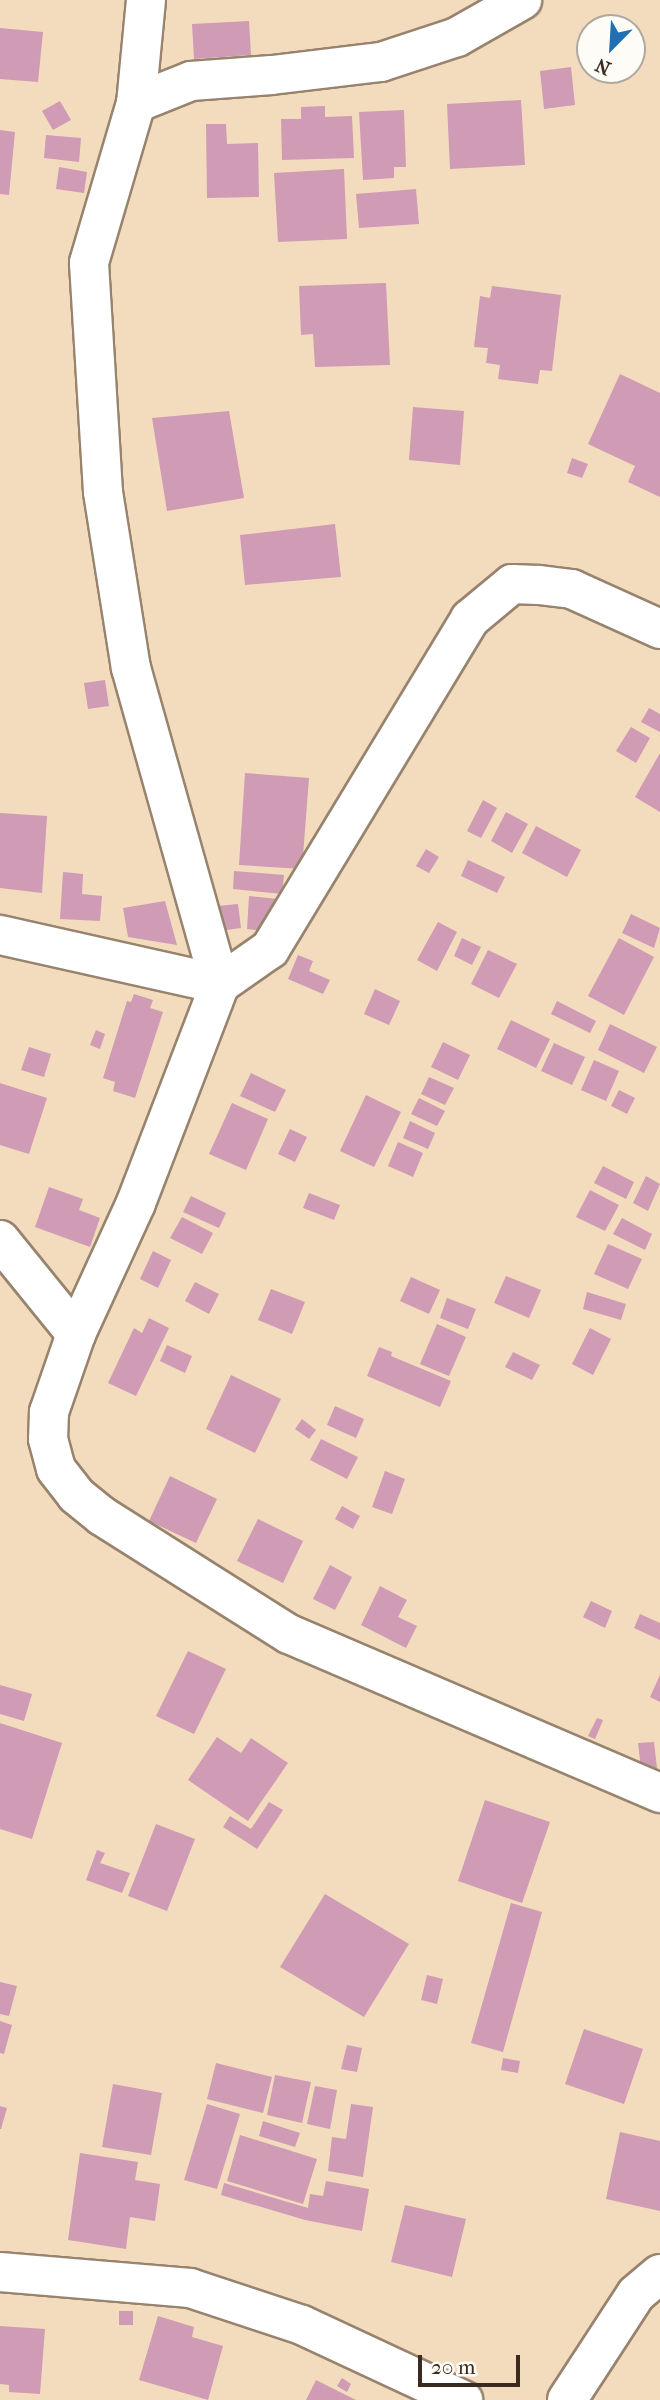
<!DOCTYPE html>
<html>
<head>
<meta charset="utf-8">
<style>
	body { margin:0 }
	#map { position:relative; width:660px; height:2400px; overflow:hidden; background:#f3dcbd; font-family:"IM FELL French Canon",serif }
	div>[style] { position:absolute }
	.building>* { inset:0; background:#cf9bb5 }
	.roads { filter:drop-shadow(2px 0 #97836e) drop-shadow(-2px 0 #97836e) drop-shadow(0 2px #97836e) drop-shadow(0 -2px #97836e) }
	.minor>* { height:38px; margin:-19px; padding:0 19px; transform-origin:19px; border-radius:19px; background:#fff }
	span { translate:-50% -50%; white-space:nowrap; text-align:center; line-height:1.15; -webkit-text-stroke:6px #fdfcf7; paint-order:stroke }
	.north { position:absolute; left:576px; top:14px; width:70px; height:70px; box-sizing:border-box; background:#fdfcf7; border:2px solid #afa8a0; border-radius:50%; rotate:204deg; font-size:19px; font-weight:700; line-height:28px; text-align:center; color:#3b2a1e }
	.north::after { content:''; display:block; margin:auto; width:24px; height:32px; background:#1f6fb2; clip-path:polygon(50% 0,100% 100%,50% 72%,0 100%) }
	.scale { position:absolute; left:418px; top:2355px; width:102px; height:32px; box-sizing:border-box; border:4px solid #3b2a1e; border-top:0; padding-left:9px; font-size:21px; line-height:24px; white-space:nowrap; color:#3b2a1e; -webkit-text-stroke:5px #fdfcf7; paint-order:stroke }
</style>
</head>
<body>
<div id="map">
	<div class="building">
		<i style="clip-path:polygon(249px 21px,251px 55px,194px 59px,192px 24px)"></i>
		<i style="clip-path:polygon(0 28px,43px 32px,38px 82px,0 79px)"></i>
		<i style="clip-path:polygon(571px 67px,575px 105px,544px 109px,540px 71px)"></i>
		<i style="clip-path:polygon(521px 100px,525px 165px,450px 169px,447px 104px)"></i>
		<i style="clip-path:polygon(60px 101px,71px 120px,53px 130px,42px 111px)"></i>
		<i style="clip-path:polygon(325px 106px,325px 117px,352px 116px,354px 158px,282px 160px,281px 119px,301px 119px,301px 107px)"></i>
		<i style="clip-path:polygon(404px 110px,406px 167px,394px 167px,394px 178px,363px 180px,359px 112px)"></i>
		<i style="clip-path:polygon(206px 124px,226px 124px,227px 144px,258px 143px,259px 197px,207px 198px)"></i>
		<i style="clip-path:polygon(0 130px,15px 132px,9px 195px,0 194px)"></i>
		<i style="clip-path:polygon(46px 135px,81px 138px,79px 162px,44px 158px)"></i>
		<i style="clip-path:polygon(59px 167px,87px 172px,84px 193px,56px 189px)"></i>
		<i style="clip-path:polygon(344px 169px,347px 239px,278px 242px,274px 173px)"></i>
		<i style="clip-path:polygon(416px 189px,419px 224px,359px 228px,356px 194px)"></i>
		<i style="clip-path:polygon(386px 283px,390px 365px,315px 367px,313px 334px,301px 335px,299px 286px)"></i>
		<i style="clip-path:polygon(492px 286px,561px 295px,552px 371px,540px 370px,538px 384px,498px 379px,500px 365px,486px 363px,488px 348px,474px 347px,480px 296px,490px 298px)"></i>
		<i style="clip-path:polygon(620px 374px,660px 393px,660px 497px,628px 482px,635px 466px,588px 444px)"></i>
		<i style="clip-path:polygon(413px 407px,464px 411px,460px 465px,409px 460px)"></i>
		<i style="clip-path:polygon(229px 411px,244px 498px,167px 511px,152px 418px)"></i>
		<i style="clip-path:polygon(572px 458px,588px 464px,582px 478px,567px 473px)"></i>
		<i style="clip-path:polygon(335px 524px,341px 577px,245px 585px,240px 535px)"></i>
		<i style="clip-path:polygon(105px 680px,109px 706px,88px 709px,84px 683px)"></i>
		<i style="clip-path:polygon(649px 708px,660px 714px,660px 732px,641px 722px)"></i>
		<i style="clip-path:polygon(631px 727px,650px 738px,636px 763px,616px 751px)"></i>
		<i style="clip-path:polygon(660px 753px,660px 812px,635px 797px)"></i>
		<i style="clip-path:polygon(245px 773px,309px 778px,302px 869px,239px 865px)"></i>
		<i style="clip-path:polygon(483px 800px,497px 808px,481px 838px,467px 831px)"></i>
		<i style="clip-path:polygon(506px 812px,528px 824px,512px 853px,491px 841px)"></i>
		<i style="clip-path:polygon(0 813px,47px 816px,42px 893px,0 888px)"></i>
		<i style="clip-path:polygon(536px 826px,581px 850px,567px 877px,522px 853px)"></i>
		<i style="clip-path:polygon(426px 849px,439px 857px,429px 873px,416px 866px)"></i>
		<i style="clip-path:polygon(468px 860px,505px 877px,497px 893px,461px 876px)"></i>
		<i style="clip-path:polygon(234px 871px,284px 875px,282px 894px,233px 889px)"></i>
		<i style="clip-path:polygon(63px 872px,83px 874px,82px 894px,102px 896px,100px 921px,60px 919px)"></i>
		<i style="clip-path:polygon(249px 896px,278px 899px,276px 932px,247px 929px)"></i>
		<i style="clip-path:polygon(165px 901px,177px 945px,128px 937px,123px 908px)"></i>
		<i style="clip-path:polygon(238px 904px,241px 928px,220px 931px,217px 906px)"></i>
		<i style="clip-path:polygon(631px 914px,660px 928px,654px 948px,622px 933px)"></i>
		<i style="clip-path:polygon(438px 922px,457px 932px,437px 971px,417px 960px)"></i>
		<i style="clip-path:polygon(462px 938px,481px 947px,472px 965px,454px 956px)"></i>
		<i style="clip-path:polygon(619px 938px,654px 957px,624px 1015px,588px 996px)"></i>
		<i style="clip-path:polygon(488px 950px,517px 964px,499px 998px,471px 984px)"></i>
		<i style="clip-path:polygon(298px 955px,313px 961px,309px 971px,330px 980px,323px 994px,288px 979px)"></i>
		<i style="clip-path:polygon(375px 989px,400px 1001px,389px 1025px,364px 1014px)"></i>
		<i style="clip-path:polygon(134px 994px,153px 1000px,150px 1008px,163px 1012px,135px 1098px,113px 1091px,115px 1082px,103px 1078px,127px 1001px,131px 1002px)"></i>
		<i style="clip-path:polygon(557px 1001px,596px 1021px,590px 1033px,551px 1014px)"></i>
		<i style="clip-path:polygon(511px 1020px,550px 1039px,536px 1068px,497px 1049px)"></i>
		<i style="clip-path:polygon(610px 1024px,657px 1047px,644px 1073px,598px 1050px)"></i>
		<i style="clip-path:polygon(96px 1030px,105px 1034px,100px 1049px,90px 1045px)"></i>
		<i style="clip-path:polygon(443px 1042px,470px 1055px,458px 1080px,431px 1067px)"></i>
		<i style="clip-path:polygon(554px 1043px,585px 1057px,572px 1085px,541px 1071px)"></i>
		<i style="clip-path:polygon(29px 1047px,51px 1054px,44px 1077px,21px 1070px)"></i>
		<i style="clip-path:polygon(594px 1060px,619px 1071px,606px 1101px,581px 1090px)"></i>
		<i style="clip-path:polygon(251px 1073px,286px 1090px,275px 1112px,240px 1096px)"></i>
		<i style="clip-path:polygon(429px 1077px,454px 1088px,445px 1105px,421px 1094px)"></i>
		<i style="clip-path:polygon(0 1083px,47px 1098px,29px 1154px,0 1145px)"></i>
		<i style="clip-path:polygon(619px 1090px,635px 1098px,627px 1114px,611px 1106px)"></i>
		<i style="clip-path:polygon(366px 1095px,401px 1112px,374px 1167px,340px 1151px)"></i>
		<i style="clip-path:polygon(419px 1098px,445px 1111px,437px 1126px,411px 1114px)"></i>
		<i style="clip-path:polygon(232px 1103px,268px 1119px,246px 1170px,209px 1154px)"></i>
		<i style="clip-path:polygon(410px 1121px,435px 1133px,428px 1149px,403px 1138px)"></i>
		<i style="clip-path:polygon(290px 1129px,307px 1137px,295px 1162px,278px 1154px)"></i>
		<i style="clip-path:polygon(398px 1142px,423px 1153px,413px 1177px,388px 1166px)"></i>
		<i style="clip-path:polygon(603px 1166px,634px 1182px,626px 1199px,594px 1183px)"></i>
		<i style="clip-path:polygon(646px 1176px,660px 1184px,648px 1211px,633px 1203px)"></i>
		<i style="clip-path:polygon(49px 1187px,83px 1199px,79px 1210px,100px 1218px,90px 1247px,35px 1227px)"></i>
		<i style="clip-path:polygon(590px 1190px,619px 1205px,605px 1231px,576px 1217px)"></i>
		<i style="clip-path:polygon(309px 1193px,340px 1205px,334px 1220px,303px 1208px)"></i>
		<i style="clip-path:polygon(191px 1196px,226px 1213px,219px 1228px,183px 1212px)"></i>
		<i style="clip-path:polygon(182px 1217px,213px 1233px,202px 1254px,170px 1238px)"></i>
		<i style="clip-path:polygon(622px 1218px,652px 1234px,645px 1250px,613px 1234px)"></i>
		<i style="clip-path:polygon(608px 1244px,642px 1259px,628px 1289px,594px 1274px)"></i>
		<i style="clip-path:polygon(153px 1251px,171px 1260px,158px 1288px,140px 1279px)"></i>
		<i style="clip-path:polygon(506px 1276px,541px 1290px,529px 1318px,494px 1303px)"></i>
		<i style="clip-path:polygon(411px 1277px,440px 1290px,429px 1314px,400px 1301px)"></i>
		<i style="clip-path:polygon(195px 1282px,219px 1294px,209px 1314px,185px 1301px)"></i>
		<i style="clip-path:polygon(271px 1289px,305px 1302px,292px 1334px,258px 1320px)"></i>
		<i style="clip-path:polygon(587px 1292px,626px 1304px,621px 1320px,583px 1309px)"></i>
		<i style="clip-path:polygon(447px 1298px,476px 1309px,468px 1329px,440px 1318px)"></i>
		<i style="clip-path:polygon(149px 1318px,169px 1328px,136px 1396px,108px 1383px,134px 1328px,142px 1333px)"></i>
		<i style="clip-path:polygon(437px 1324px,466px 1337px,449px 1376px,420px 1364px)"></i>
		<i style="clip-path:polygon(590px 1328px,611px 1339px,593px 1375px,572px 1364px)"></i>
		<i style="clip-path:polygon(167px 1345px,192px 1356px,185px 1373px,160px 1361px)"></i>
		<i style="clip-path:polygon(379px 1347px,392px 1352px,391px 1356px,451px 1381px,440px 1407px,367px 1376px)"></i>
		<i style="clip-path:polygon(513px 1352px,540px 1365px,532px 1380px,505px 1367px)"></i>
		<i style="clip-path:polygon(231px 1375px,281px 1399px,255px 1453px,206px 1429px)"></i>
		<i style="clip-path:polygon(335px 1406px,364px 1419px,356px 1438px,327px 1425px)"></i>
		<i style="clip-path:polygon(302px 1419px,316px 1430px,309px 1439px,295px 1429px)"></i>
		<i style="clip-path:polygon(321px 1439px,358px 1457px,347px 1479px,310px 1460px)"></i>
		<i style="clip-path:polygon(385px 1471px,405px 1479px,392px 1514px,372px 1507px)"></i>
		<i style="clip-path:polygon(170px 1476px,217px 1499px,196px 1543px,149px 1521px)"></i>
		<i style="clip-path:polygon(342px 1506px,360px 1516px,353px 1529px,335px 1519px)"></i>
		<i style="clip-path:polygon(258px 1519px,303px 1541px,283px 1583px,237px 1561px)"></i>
		<i style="clip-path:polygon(330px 1565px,352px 1577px,335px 1610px,313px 1599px)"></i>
		<i style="clip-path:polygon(380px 1586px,407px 1600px,398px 1617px,417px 1626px,406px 1648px,361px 1625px)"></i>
		<i style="clip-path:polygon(591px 1601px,612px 1611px,605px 1628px,583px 1617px)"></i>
		<i style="clip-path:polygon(640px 1614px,660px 1623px,660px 1640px,634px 1628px)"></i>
		<i style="clip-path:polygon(188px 1651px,226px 1669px,194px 1734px,156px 1716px)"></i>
		<i style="clip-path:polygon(660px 1675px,660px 1702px,650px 1697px)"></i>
		<i style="clip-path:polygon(0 1685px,32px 1694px,24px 1721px,0 1714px)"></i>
		<i style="clip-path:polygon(597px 1718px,603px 1720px,595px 1739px,588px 1736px)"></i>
		<i style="clip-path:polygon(0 1723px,62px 1743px,32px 1839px,0 1829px)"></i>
		<i style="clip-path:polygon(217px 1737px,241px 1753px,251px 1738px,288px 1763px,248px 1821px,188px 1780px)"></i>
		<i style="clip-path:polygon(654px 1742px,657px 1768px,641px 1769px,638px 1743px)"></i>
		<i style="clip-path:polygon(485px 1800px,550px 1822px,522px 1903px,458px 1881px)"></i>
		<i style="clip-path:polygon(269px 1802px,283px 1810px,257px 1849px,223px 1827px,230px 1816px,251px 1829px)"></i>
		<i style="clip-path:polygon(156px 1824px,195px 1839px,167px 1911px,128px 1896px)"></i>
		<i style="clip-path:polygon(97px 1850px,105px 1853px,100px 1863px,130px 1873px,122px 1893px,86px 1880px)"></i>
		<i style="clip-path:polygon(325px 1894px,409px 1944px,364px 2017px,280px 1967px)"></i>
		<i style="clip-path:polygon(511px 1903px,542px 1912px,503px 2052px,471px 2043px)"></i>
		<i style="clip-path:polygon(427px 1975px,443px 1979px,437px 2004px,421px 2000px)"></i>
		<i style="clip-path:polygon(0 1982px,17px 1986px,9px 2016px,0 2014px)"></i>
		<i style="clip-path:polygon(0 2021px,12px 2025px,4px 2054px,0 2053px)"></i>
		<i style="clip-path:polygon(584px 2029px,643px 2049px,624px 2104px,565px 2084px)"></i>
		<i style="clip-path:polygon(347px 2045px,362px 2048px,357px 2072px,341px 2069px)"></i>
		<i style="clip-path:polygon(503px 2058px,520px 2061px,518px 2073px,501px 2070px)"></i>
		<i style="clip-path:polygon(216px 2063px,272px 2077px,263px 2113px,207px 2099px)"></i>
		<i style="clip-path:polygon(275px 2075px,311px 2082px,302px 2123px,267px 2115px)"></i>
		<i style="clip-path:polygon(113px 2084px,162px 2093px,151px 2155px,102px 2147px)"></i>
		<i style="clip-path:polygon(315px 2086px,337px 2090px,330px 2129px,307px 2124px)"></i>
		<i style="clip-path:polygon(207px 2104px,240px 2114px,217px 2189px,184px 2180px)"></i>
		<i style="clip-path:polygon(351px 2104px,373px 2107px,363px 2177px,328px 2171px,332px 2137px,346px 2139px)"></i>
		<i style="clip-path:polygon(0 2106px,7px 2108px,1px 2129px,0 2129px)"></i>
		<i style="clip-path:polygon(263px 2121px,300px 2133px,295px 2147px,259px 2136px)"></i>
		<i style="clip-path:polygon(620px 2132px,660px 2141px,660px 2211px,606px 2199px)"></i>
		<i style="clip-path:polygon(240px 2135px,317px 2159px,303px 2204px,227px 2181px)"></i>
		<i style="clip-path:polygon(80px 2153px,138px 2162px,135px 2180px,160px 2184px,155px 2221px,130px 2217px,126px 2249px,68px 2240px)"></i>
		<i style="clip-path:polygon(326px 2181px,369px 2189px,362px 2231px,305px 2220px,221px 2195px,224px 2183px,308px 2208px,310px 2194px,323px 2196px)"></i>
		<i style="clip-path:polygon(405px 2205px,466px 2219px,452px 2277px,391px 2262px)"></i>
		<i style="clip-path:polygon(119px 2311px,133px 2311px,133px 2325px,119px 2325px)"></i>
		<i style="clip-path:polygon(158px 2316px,194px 2327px,192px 2337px,223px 2346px,208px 2400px,139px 2380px)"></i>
		<i style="clip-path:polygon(0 2326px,45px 2329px,40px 2394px,9px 2392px,9px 2385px,0 2384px)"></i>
		<i style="clip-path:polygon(342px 2378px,351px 2384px,347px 2392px,337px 2386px)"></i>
		<i style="clip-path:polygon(316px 2380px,356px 2400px,306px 2400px)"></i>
	</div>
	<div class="roads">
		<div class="minor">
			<i style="left:146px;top:0;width:103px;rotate:95.5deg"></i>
			<i style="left:136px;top:103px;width:167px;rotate:106.4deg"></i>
			<i style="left:89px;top:263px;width:229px;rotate:86.5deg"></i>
			<i style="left:103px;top:492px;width:178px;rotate:81deg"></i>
			<i style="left:131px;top:668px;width:328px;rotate:74.3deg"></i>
			<i style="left:136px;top:103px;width:59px;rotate:-21.8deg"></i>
			<i style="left:191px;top:81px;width:81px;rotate:-4.2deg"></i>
			<i style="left:272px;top:75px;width:110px;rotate:-6.8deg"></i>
			<i style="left:381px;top:62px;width:80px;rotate:-18.2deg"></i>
			<i style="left:457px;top:37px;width:75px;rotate:-29.6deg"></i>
			<i style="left:660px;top:629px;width:97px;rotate:-155.6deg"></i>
			<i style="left:572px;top:589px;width:34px;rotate:-173deg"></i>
			<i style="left:538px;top:585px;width:26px;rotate:-178deg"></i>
			<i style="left:512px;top:584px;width:55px;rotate:140.2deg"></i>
			<i style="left:470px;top:619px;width:386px;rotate:121.2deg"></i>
			<i style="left:270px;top:949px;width:61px;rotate:145deg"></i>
			<i style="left:220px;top:984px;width:235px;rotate:111deg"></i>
			<i style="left:136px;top:1203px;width:144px;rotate:114.6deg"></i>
			<i style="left:76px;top:1334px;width:83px;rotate:109.1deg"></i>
			<i style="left:49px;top:1412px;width:27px;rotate:92deg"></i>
			<i style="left:48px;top:1439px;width:31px;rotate:75deg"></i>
			<i style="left:56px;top:1469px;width:33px;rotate:52deg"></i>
			<i style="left:76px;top:1495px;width:33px;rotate:39deg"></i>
			<i style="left:102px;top:1516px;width:221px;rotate:32.3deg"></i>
			<i style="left:289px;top:1634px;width:404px;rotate:23.2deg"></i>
			<i style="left:0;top:935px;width:225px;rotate:12.6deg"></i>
			<i style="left:0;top:1240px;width:121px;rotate:51deg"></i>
			<i style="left:0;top:2272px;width:191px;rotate:4.8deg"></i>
			<i style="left:190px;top:2288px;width:118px;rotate:18.3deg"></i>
			<i style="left:302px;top:2325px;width:178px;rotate:25deg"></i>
			<i style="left:567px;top:2400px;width:126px;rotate:-56.9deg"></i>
			<i style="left:636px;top:2294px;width:31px;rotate:-40deg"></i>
		</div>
	</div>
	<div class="north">N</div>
	<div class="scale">20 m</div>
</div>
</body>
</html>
